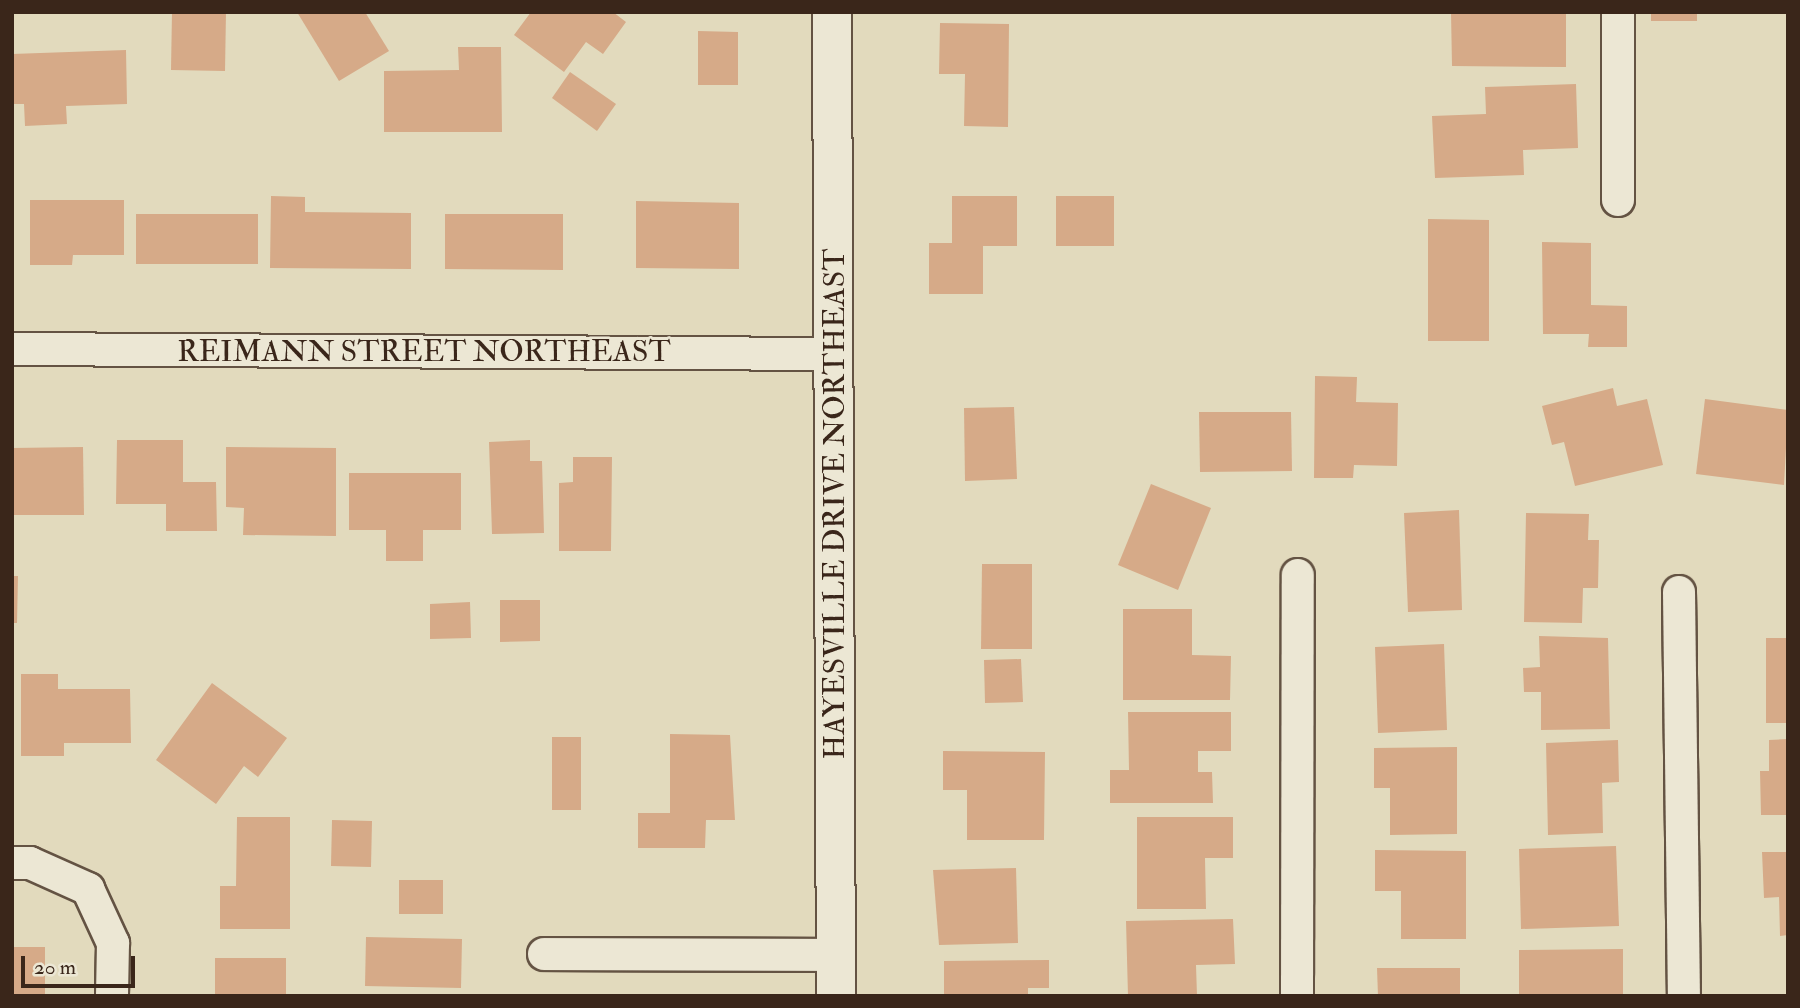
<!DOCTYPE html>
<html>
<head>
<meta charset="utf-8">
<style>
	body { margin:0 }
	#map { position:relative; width:1800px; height:1008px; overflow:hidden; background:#e2dabd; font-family:"IM FELL Double Pica",serif }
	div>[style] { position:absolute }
	.building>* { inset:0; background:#d6aa88 }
	.roads { filter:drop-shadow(2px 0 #645343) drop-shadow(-2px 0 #645343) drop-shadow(0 2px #645343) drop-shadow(0 -2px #645343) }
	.minor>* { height:32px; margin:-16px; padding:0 16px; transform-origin:16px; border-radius:16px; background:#ece7d4 }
	.tertiary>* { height:38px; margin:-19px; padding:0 19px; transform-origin:19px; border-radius:19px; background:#ece7d4 }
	span { translate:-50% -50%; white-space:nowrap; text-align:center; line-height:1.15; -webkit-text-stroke:5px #ece7d4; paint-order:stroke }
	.street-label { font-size:30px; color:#3a261a }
	.frame { position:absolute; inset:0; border:14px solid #3a261a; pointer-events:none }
	.scale { position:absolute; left:21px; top:956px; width:114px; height:32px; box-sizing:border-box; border:4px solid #3a261a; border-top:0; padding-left:9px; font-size:21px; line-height:24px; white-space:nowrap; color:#3a261a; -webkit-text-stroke:5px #ece7d4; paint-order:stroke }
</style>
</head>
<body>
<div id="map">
	<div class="building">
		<i style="clip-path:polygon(172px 12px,226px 12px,225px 71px,171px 70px)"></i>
		<i style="clip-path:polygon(297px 12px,365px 12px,389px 51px,339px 81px)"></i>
		<i style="clip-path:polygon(531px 12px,613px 12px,626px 22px,603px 54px,586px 42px,564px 72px,514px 35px)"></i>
		<i style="clip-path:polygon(1451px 12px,1566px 12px,1566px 67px,1452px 66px)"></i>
		<i style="clip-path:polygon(1651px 12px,1697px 12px,1697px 21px,1651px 21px)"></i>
		<i style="clip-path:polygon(940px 23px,1009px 24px,1008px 127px,964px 126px,965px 74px,939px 74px)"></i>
		<i style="clip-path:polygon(698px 31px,738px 32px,738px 85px,698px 85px)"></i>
		<i style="clip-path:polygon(458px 47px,501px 47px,502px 132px,384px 132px,384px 71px,459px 70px)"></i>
		<i style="clip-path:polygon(126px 50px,127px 104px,66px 106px,67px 124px,25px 126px,24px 104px,12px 104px,12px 54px)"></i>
		<i style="clip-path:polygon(570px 72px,616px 104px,597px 131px,552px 98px)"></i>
		<i style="clip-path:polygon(1576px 84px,1578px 148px,1523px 150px,1524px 175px,1435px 178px,1432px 116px,1486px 114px,1485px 87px)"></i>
		<i style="clip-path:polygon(271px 196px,305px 197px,305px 212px,411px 213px,411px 269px,270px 268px)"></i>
		<i style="clip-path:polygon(952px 196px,1017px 196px,1017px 246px,983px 246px,983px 294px,929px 294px,929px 243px,952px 243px)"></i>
		<i style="clip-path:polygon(1056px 196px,1114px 196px,1114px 246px,1056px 246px)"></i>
		<i style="clip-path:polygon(30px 200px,124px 200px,124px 255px,73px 255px,72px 265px,30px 265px)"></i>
		<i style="clip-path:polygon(636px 201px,739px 203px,739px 269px,636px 268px)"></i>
		<i style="clip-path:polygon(136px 214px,258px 214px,258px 264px,136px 264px)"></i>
		<i style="clip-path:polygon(445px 214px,563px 214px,563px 270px,445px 269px)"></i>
		<i style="clip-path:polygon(1428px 219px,1489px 220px,1489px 341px,1428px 341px)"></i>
		<i style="clip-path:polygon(1542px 242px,1591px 243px,1591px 305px,1627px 306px,1627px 347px,1588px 347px,1589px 334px,1543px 334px)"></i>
		<i style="clip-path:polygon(1315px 376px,1357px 377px,1356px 402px,1398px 403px,1397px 466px,1354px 465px,1353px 478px,1314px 478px)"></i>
		<i style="clip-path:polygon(1613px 388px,1617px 406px,1647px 399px,1663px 465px,1575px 486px,1564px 442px,1552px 445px,1542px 406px)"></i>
		<i style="clip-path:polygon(1705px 399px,1788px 410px,1784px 485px,1696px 474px)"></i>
		<i style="clip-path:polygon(1014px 407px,1017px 479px,965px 481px,964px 408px)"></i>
		<i style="clip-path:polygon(1199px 412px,1291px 412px,1292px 471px,1200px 472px)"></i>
		<i style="clip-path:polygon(117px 440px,183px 440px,183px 482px,216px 482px,217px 531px,166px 531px,166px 504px,116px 504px)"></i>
		<i style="clip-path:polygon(530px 440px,530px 461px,542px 461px,544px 533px,492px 534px,489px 442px)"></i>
		<i style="clip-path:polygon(83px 447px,84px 515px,12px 515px,12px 448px)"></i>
		<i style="clip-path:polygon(226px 447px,336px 448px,336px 536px,243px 535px,244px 508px,226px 507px)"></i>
		<i style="clip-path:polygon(573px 457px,612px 457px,611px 551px,559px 551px,559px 483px,573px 482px)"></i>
		<i style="clip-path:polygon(349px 473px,461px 473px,461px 530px,423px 530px,423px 561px,386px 561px,386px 530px,349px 530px)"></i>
		<i style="clip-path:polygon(1151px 484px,1211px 508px,1178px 590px,1118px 565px)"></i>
		<i style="clip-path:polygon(1459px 510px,1462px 610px,1408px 612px,1404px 513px)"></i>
		<i style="clip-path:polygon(1526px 513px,1589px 514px,1588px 540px,1599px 540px,1598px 588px,1583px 588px,1582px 623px,1524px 622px)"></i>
		<i style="clip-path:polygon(982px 564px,1032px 564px,1032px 649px,981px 649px)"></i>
		<i style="clip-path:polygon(12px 576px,18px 576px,17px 623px,12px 623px)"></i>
		<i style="clip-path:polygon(500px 600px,540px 600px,540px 641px,500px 642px)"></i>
		<i style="clip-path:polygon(470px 602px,471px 638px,430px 639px,430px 604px)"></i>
		<i style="clip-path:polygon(1123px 609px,1192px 609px,1192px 655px,1231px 656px,1230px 700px,1123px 700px)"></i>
		<i style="clip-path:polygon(1539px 636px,1608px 638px,1610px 729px,1541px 730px,1541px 692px,1524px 692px,1523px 668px,1540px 667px)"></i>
		<i style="clip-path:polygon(1766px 638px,1788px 638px,1788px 723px,1766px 723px)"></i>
		<i style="clip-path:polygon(1444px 644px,1447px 730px,1378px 733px,1375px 647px)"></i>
		<i style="clip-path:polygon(1021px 659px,1023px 702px,985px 703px,984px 660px)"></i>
		<i style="clip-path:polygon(21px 674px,58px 674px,58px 689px,130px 689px,131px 743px,64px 743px,64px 756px,21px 756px)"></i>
		<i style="clip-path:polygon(212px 683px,287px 738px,258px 777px,244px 766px,216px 804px,156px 760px)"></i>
		<i style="clip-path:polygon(1128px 712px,1231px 712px,1231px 751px,1198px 751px,1198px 772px,1212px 772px,1213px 803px,1110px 803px,1110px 770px,1129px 770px)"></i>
		<i style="clip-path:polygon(670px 734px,730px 735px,735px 820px,706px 820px,705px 848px,638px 848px,638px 813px,670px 813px)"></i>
		<i style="clip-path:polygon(552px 737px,581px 737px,581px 810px,552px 810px)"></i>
		<i style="clip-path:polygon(1788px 739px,1788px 815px,1761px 815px,1760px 771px,1769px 771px,1769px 740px)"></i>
		<i style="clip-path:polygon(1618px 740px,1619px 782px,1602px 783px,1603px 833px,1548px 835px,1546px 743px)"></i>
		<i style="clip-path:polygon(1457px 747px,1457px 834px,1390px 835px,1390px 788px,1374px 788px,1374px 748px)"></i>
		<i style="clip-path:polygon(943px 751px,1045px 752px,1044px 840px,967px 840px,967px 790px,943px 790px)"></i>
		<i style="clip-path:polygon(237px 817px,290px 817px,290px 929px,220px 929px,220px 886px,236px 886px)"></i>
		<i style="clip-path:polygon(1137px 817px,1233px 817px,1233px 858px,1205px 858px,1206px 909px,1137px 909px)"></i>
		<i style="clip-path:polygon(332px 820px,372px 821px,371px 867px,331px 866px)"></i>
		<i style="clip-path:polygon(1616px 846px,1619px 926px,1521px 929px,1519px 849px)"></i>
		<i style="clip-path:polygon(1375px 850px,1466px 851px,1466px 939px,1401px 939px,1401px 891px,1375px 891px)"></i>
		<i style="clip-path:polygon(1762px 852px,1788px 852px,1788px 935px,1780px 936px,1779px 897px,1764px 898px)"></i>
		<i style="clip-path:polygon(1016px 868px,1018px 943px,939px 945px,933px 870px)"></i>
		<i style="clip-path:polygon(399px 880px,443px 880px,443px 914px,399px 914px)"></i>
		<i style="clip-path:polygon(1233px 919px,1235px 964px,1196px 965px,1197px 996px,1128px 996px,1126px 921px)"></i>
		<i style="clip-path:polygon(366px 937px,462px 939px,461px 988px,365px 986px)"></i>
		<i style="clip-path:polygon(12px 947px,45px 947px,45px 996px,12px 996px)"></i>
		<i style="clip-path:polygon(1623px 949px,1623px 996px,1519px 996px,1519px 950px)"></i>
		<i style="clip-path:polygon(215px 958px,286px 958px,286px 996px,215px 996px)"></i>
		<i style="clip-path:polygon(1049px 960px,1049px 988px,1028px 988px,1028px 996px,944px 996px,944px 961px)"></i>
		<i style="clip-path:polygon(1377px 968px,1460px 968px,1460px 996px,1378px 996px)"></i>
	</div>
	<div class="roads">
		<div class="minor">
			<i style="left:1618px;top:200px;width:188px;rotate:-90deg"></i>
			<i style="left:12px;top:349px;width:823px;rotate:0.35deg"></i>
			<i style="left:1679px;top:592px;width:404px;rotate:89.3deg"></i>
			<i style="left:12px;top:863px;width:18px"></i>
			<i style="left:30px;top:863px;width:64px;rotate:24.1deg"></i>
			<i style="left:88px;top:889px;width:60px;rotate:65.2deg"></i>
			<i style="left:113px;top:943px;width:53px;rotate:91.1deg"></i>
			<i style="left:544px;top:954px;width:292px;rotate:0.2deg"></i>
			<i style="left:1297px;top:996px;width:421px;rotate:-89.9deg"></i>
		</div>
		<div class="tertiary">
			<i style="left:832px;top:12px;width:984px;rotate:89.77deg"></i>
		</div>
	</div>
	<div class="street-label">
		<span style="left:424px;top:352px">REIMANN STREET NORTHEAST</span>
		<span style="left:835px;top:504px;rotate:-90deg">HAYESVILLE DRIVE NORTHEAST</span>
	</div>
	<div class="frame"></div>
	<div class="scale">20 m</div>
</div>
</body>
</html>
